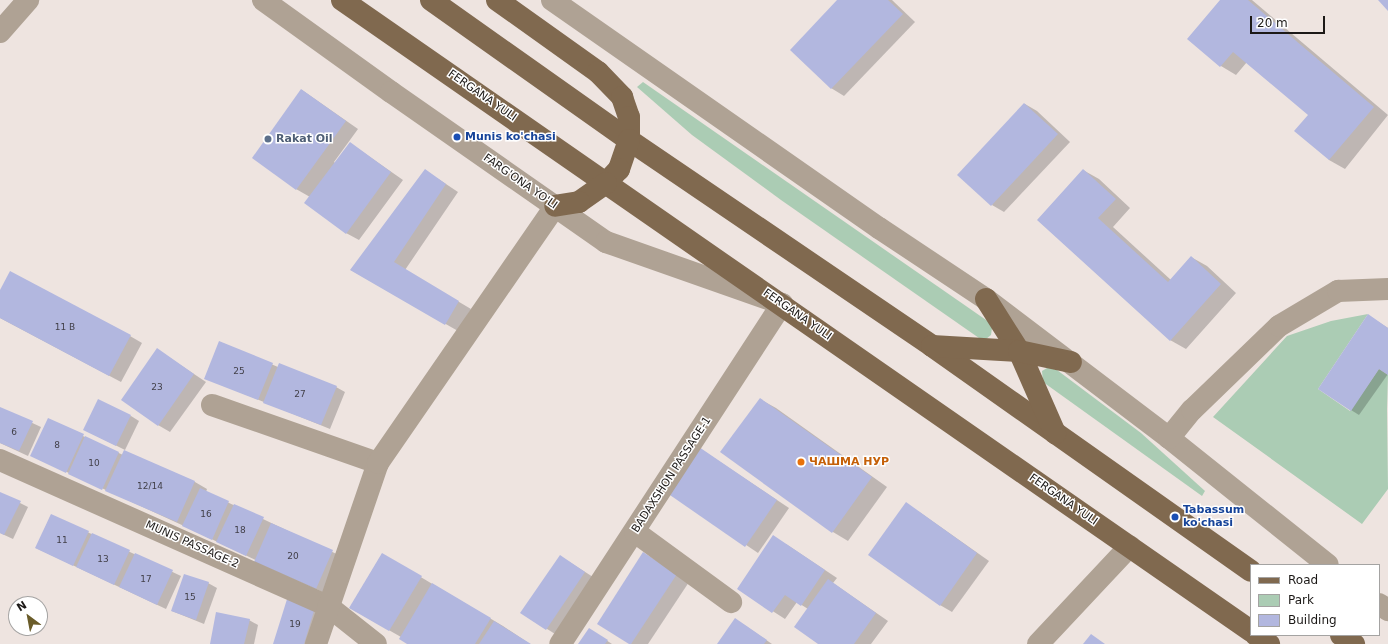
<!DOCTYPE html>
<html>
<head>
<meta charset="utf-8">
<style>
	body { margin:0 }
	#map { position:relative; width:1388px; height:644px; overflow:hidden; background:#eee4e0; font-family:"DejaVu Sans",sans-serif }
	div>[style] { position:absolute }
	.green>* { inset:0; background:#abccb4 }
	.shadow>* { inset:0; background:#0003 }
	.building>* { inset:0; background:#b2b7df }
	.minor>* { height:22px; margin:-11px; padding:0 11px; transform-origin:11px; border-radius:11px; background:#afa294 }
	.major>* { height:22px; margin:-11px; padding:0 11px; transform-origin:11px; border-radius:11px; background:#80694f }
	.dots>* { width:11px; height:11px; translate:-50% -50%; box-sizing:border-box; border:2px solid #fff; border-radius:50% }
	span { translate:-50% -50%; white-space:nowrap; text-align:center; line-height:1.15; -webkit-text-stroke:3px #fff; paint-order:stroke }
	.number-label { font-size:9px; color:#424049 }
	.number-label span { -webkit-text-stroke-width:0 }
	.street-label { font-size:11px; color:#1c1917 }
	.transit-label { font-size:11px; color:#164399; font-weight:700 }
	.left { translate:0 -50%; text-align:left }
	.service-label { font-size:11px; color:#4e5e75; font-weight:700 }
	.food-label { font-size:11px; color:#c56008; font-weight:700 }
	.legend { position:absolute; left:1250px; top:564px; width:130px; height:72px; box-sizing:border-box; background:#fff; border:1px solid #a4a3a2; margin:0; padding:5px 7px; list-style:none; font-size:12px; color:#1c1917 }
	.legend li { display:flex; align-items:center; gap:8px; height:20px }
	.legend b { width:20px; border:1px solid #a4a3a2 }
	.north { position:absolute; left:8px; top:596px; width:40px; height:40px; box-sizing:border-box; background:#fff; border:1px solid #a4a3a2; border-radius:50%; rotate:328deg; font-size:11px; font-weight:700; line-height:16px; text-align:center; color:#1c1917 }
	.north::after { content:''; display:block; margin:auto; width:14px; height:18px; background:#6a5c29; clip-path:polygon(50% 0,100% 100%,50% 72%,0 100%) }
	.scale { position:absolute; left:1250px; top:16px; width:75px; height:18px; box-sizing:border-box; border:2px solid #1c1917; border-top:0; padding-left:5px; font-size:12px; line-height:14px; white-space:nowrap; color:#1c1917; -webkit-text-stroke:3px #fff; paint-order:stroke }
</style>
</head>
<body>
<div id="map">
	<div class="green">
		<i style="clip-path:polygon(643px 82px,989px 322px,992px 328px,991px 335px,986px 339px,979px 338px,781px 200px,692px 135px,637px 87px)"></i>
		<i style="clip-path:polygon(1368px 314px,1318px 389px,1350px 411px,1379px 369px,1388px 375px,1387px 409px,1388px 489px,1362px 524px,1213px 417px,1287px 336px,1331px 321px)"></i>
		<i style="clip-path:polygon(1053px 367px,1141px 433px,1205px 491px,1202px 496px,1043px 382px,1042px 371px,1047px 368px)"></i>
	</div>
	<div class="shadow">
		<i style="clip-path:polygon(839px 0,892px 0,915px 22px,844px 96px,831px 88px)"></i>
		<i style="clip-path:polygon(1221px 0,1252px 0,1388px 115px,1345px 169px,1329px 160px,1310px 115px,1247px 62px,1236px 75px,1221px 66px,1188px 39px)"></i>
		<i style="clip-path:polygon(302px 90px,358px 129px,334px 162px,335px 163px,350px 143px,403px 180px,359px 240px,346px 233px,310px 197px,296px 189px)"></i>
		<i style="clip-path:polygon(1025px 104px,1037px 111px,1070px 142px,1004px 212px,992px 205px)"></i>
		<i style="clip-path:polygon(1083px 170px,1099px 179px,1130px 208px,1113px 227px,1171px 280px,1191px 257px,1207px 266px,1236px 293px,1186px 349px,1170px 340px,1038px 220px)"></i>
		<i style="clip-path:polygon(437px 178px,458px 192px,405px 270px,471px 309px,458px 331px,351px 270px)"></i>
		<i style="clip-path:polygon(0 292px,130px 336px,142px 343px,121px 382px,0 318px)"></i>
		<i style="clip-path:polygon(1377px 321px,1388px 328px,1388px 374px,1359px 415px,1351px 410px)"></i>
		<i style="clip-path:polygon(220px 342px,278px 367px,336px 387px,345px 392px,330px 429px,205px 378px)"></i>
		<i style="clip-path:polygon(158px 350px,206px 382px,170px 432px,158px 425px)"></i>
		<i style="clip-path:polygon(760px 399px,776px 408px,887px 487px,848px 541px,833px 532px)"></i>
		<i style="clip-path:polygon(0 408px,41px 427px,28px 456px,0 443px)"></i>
		<i style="clip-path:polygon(131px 416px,139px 421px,125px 450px,85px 430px)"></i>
		<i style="clip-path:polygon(49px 420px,123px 455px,124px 451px,195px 482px,207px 489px,206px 492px,345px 558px,329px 595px,184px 526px,32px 456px)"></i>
		<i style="clip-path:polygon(699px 448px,789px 508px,758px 553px,669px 493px)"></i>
		<i style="clip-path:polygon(0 493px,28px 507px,13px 539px,0 533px)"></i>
		<i style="clip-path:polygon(918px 511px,989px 561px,952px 612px,940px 605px)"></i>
		<i style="clip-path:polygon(51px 515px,181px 576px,166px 609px,36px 548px)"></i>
		<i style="clip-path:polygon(786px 544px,837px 578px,833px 583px,888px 621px,871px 644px,820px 644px,808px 609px,797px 602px,785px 619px,738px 589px)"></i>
		<i style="clip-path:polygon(643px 553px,689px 582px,648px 644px,631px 644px)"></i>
		<i style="clip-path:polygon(382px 554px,503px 626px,530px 644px,409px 644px,401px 637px,350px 608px)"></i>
		<i style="clip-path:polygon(568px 561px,593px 577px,555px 634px,522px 613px)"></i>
		<i style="clip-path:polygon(208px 583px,217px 588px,204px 624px,172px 611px)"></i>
		<i style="clip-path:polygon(316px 605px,314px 644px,276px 644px)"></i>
		<i style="clip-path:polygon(249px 620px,258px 625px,254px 644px,211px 644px)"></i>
		<i style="clip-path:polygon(743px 624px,772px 644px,718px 644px)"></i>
		<i style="clip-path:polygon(597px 634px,612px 644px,579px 644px)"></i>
	</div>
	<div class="building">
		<i style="clip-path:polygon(837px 0,888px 0,903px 14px,831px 89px,790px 50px)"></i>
		<i style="clip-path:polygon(1220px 0,1248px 0,1374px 107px,1329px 160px,1294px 131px,1308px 115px,1233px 52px,1220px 67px,1187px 39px)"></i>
		<i style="clip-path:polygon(1378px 0,1388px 0,1388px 11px)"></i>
		<i style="clip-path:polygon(301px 89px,346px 121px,296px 190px,252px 158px)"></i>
		<i style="clip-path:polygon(1024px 103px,1058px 134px,991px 206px,957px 175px)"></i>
		<i style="clip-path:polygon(350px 142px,391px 172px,346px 234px,304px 203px)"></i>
		<i style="clip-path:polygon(425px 169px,446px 184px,394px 262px,459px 301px,445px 325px,350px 270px)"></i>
		<i style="clip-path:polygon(1083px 169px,1116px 199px,1098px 218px,1168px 282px,1191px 256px,1221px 284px,1170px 341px,1037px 220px)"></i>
		<i style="clip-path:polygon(10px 271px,131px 335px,109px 376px,0 318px,0 290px)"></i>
		<i style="clip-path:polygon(1368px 314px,1388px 328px,1388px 375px,1379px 369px,1351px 411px,1318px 389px)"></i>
		<i style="clip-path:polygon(219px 341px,273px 363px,258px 400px,204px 379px)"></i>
		<i style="clip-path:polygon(157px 348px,194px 374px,158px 426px,121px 400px)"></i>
		<i style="clip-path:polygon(279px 363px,337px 386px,321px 425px,263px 403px)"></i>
		<i style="clip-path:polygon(760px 398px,872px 477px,832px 533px,720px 452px)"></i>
		<i style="clip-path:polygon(98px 399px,131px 415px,116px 446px,83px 430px)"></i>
		<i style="clip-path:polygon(0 407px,33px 421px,19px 451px,0 443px)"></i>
		<i style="clip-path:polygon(48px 418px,84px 434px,66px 473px,30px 456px)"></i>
		<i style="clip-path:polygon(85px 436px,119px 452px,102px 490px,68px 474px)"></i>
		<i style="clip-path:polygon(699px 447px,777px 500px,745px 547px,667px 493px)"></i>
		<i style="clip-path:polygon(124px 450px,195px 481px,177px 522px,105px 491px)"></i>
		<i style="clip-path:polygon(200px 488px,229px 501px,212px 540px,182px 526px)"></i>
		<i style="clip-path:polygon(0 492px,21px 501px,4px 535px,0 533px)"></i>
		<i style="clip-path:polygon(906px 502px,977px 553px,940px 606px,868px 555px)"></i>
		<i style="clip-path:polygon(234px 504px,264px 517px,246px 556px,216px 542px)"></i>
		<i style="clip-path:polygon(51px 514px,89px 531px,73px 566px,35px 548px)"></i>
		<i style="clip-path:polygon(271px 523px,333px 550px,316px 589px,254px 562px)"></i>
		<i style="clip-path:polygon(92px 533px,130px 550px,114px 585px,76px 567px)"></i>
		<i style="clip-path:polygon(773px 535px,825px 570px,801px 606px,785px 595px,772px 613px,737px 589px)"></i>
		<i style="clip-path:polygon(643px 552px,677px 574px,631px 644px,629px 644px,597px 624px)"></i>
		<i style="clip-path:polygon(135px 553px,173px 570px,157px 605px,119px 587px)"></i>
		<i style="clip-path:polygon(382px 553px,422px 576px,389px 631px,349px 608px)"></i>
		<i style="clip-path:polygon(560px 555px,585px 572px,546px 630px,520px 613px)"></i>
		<i style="clip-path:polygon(184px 574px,209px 582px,196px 620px,171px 611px)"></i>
		<i style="clip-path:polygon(828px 579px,876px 613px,854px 644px,818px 644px,794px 627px)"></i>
		<i style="clip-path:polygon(432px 583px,491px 618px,475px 644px,407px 644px,399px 639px)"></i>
		<i style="clip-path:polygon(288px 596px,316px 604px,304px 644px,273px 644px)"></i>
		<i style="clip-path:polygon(216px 612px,250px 619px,244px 644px,210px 644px)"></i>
		<i style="clip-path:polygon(735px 618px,767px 640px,764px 644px,717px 644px)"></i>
		<i style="clip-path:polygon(494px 621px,531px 644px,479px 644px)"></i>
		<i style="clip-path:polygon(589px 628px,608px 640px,605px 644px,578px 644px)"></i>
		<i style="clip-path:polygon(1091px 634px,1105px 644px,1083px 644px)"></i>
	</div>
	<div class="minor">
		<i style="left:263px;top:0;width:158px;rotate:35.7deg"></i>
		<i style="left:391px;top:92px;width:262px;rotate:34.9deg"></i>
		<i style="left:606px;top:242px;width:187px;rotate:19.4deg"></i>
		<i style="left:782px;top:304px;width:406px;rotate:123.1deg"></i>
		<i style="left:552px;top:0;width:399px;rotate:34.9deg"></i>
		<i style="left:879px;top:228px;width:128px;rotate:33.6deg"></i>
		<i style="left:986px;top:299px;width:230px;rotate:37.2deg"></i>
		<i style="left:1169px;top:438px;width:203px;rotate:38.6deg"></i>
		<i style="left:0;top:32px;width:43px;rotate:-48.8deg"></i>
		<i style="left:212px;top:405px;width:176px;rotate:19.3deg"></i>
		<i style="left:1169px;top:438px;width:36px;rotate:-51deg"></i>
		<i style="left:1192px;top:410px;width:121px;rotate:-44deg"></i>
		<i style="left:1279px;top:326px;width:69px;rotate:-30.7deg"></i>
		<i style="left:1338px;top:291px;width:50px;rotate:-2.3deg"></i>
		<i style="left:0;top:460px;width:359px;rotate:24deg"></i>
		<i style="left:328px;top:606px;width:61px;rotate:38.4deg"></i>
		<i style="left:635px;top:532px;width:119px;rotate:36.1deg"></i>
		<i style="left:1379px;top:604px;width:11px;rotate:34deg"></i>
		<i style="left:316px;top:644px;width:191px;rotate:-71.1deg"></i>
		<i style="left:378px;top:463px;width:312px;rotate:-55.4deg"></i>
		<i style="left:1038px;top:644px;width:134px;rotate:-46.8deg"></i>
	</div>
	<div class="major">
		<i style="left:342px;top:0;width:1107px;rotate:34.77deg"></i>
		<i style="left:431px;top:0;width:242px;rotate:35.3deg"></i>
		<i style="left:629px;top:140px;width:366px;rotate:34.2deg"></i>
		<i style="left:932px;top:346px;width:390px;rotate:35.2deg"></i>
		<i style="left:497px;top:0;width:124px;rotate:35.5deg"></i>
		<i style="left:598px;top:72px;width:35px;rotate:46deg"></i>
		<i style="left:622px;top:97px;width:21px;rotate:71deg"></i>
		<i style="left:629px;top:117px;width:23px;rotate:90deg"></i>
		<i style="left:629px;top:140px;width:31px;rotate:109deg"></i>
		<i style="left:619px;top:169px;width:19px;rotate:133deg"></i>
		<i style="left:606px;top:183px;width:33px;rotate:145deg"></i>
		<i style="left:579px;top:202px;width:24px;rotate:171deg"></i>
		<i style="left:986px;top:299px;width:62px;rotate:57.6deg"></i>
		<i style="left:1019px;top:351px;width:90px;rotate:66.3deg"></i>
		<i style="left:932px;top:346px;width:87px;rotate:3.3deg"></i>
		<i style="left:1019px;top:351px;width:53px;rotate:11.9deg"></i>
		<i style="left:1256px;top:635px;width:16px;rotate:35deg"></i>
		<i style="left:1341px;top:635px;width:16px;rotate:35deg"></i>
	</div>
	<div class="dots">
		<i style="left:457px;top:137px;background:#1a4fb4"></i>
		<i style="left:268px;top:139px;background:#5c6f8a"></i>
		<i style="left:801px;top:462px;background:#e8710a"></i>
		<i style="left:1175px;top:517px;background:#1a4fb4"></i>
	</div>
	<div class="number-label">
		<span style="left:65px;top:327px">11 В</span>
		<span style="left:239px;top:371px">25</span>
		<span style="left:157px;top:387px">23</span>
		<span style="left:300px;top:394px">27</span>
		<span style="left:14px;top:432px">6</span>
		<span style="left:57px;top:445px">8</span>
		<span style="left:94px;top:463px">10</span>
		<span style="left:150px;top:486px">12/14</span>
		<span style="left:206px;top:514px">16</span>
		<span style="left:240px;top:530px">18</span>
		<span style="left:62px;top:540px">11</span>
		<span style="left:293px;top:556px">20</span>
		<span style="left:103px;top:559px">13</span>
		<span style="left:146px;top:579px">17</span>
		<span style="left:190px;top:597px">15</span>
		<span style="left:295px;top:624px">19</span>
	</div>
	<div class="street-label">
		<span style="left:482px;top:96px;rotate:35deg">FERGANA YULI</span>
		<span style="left:520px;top:182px;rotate:35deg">FARG'ONA YO'LI</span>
		<span style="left:797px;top:315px;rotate:35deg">FERGANA YULI</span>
		<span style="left:672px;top:475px;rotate:-57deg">BADAXSHON PASSAGE-1</span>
		<span style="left:1063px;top:500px;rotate:35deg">FERGANA YULI</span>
		<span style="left:192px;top:545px;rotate:24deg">MUNIS PASSAGE-2</span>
	</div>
	<div class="transit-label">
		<span class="left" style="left:465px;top:137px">Munis ko'chasi</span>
		<span class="left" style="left:1183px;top:517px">Tabassum<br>ko'chasi</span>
	</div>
	<div class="service-label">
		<span class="left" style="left:276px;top:139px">Rakat Oil</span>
	</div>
	<div class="food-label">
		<span class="left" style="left:809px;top:462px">ЧАШМА НУР</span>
	</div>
	<ul class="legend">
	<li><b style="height:5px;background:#80694f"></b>Road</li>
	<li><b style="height:11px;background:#abccb4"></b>Park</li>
	<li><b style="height:11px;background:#b2b7df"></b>Building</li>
	</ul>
	<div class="north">N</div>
	<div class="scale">20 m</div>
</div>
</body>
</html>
